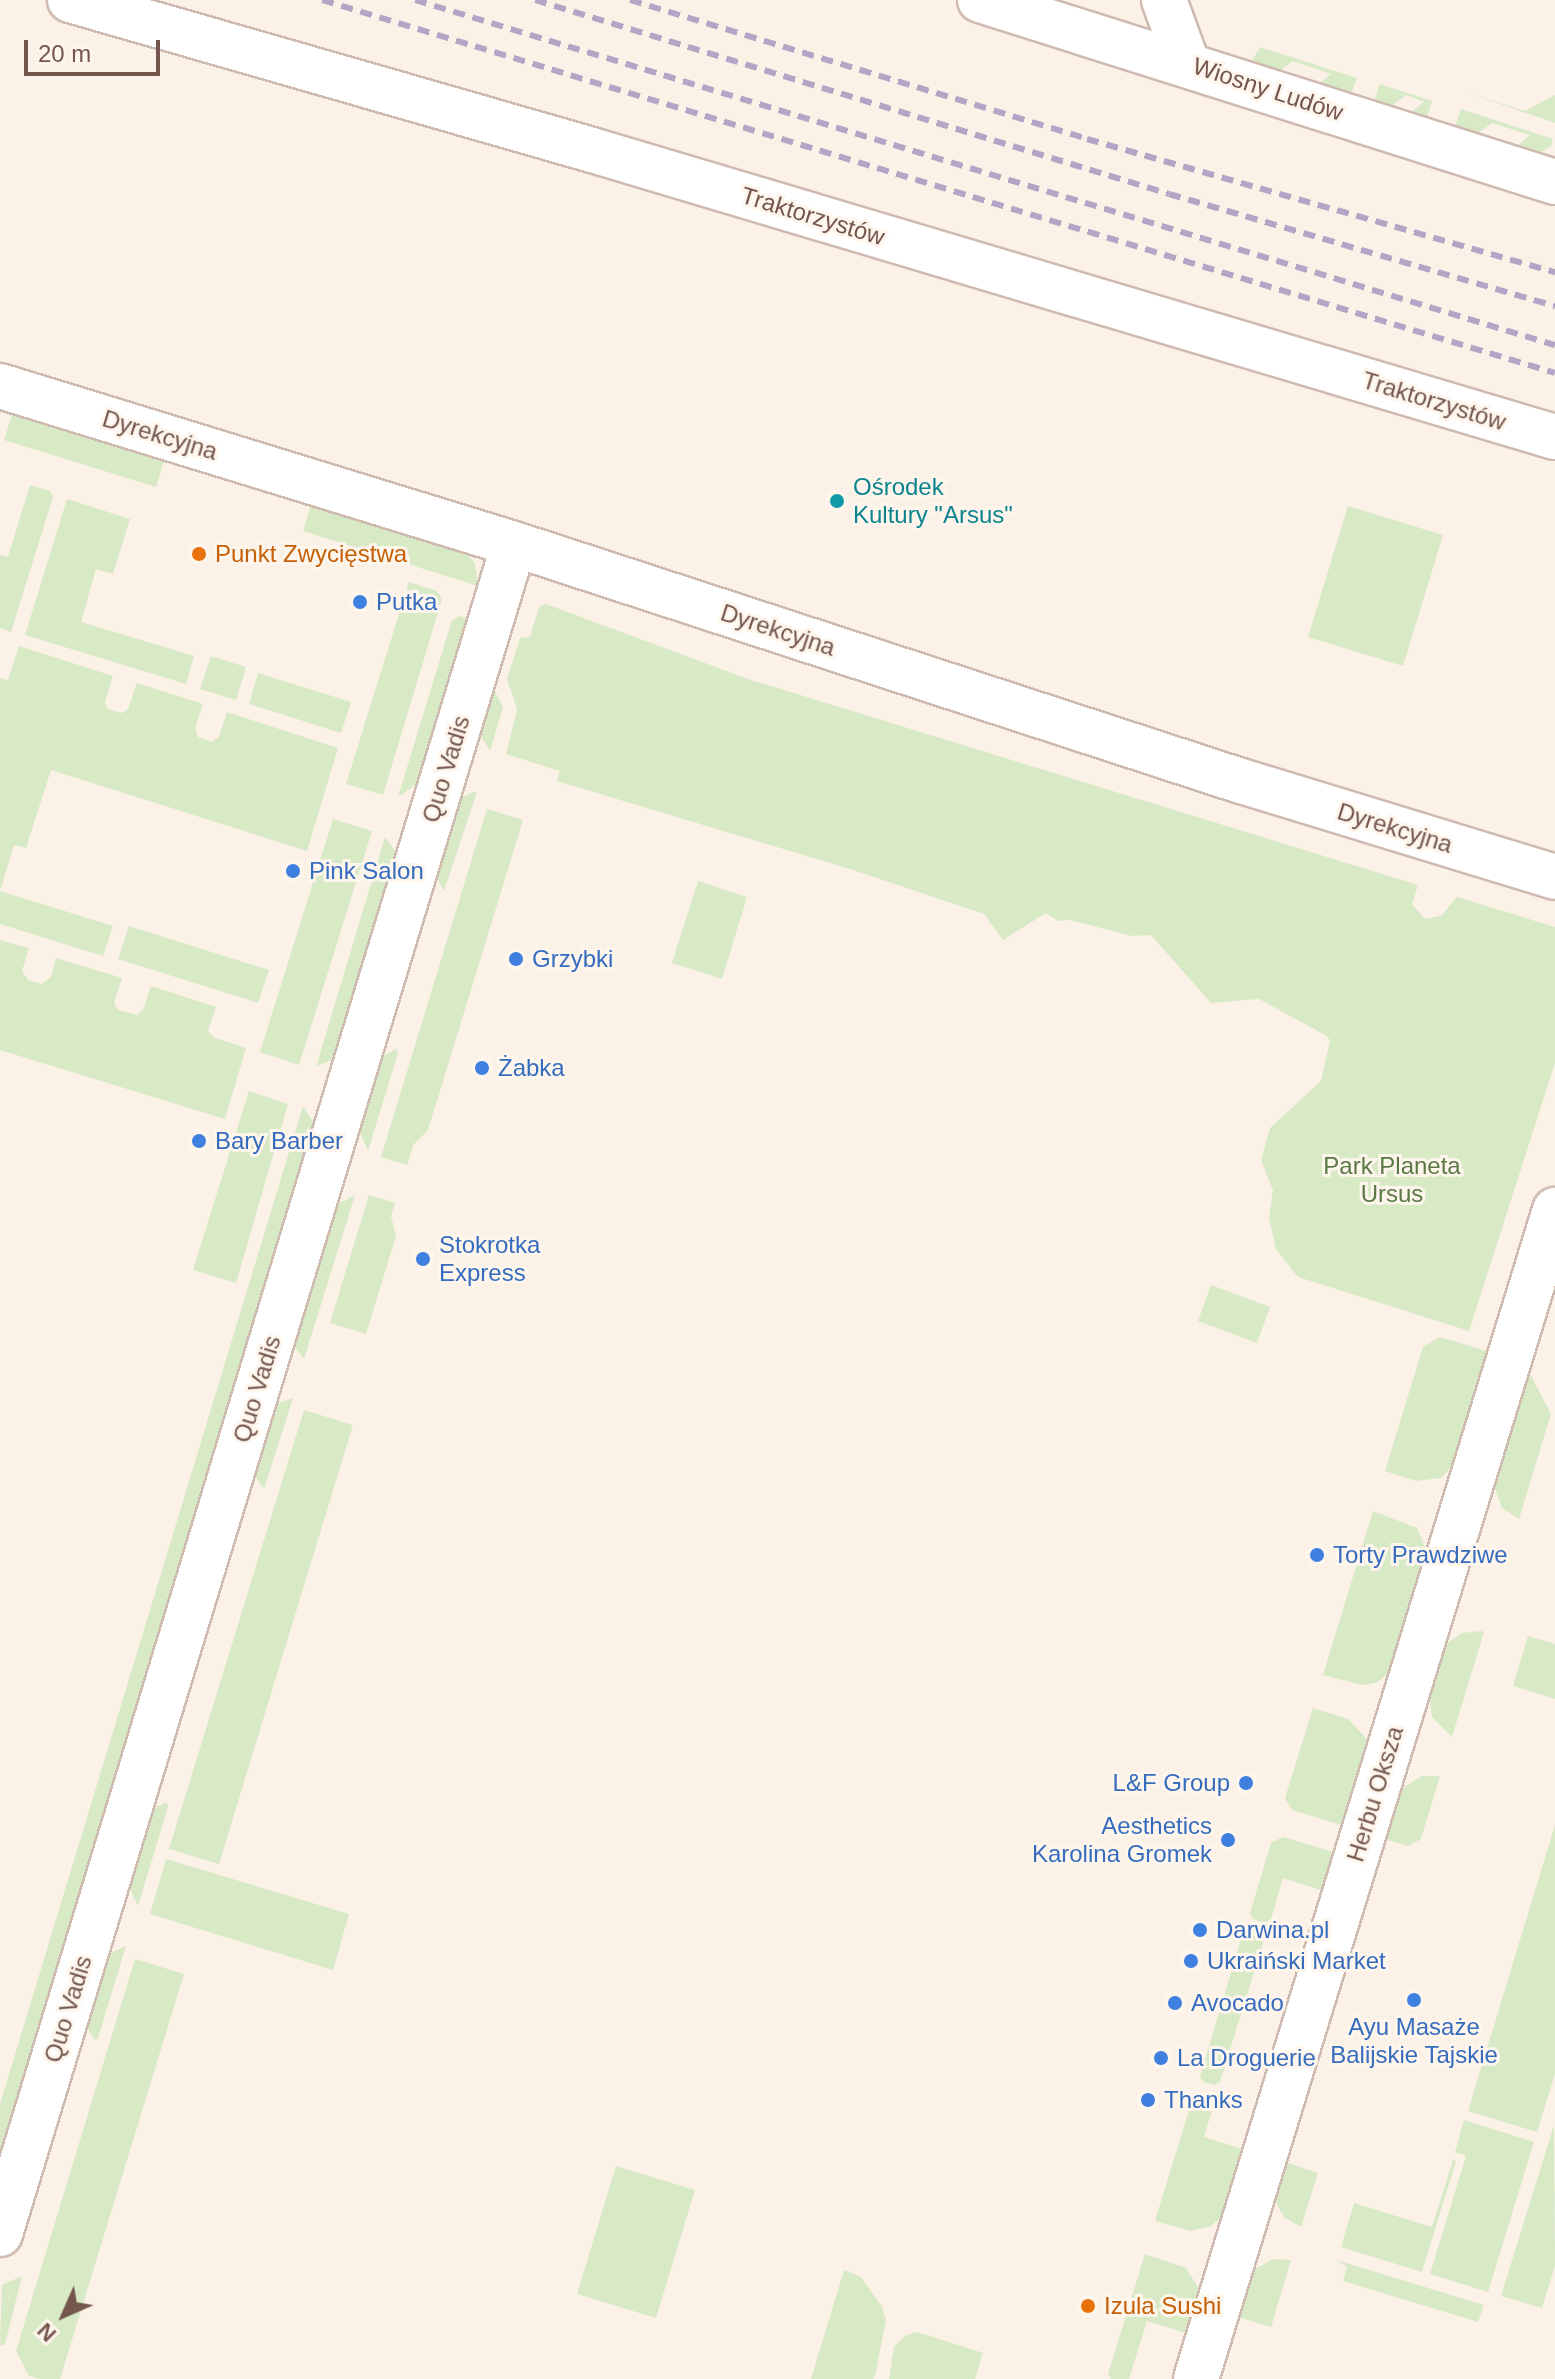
<!DOCTYPE html>
<html>
<head>
<meta charset="utf-8">
<style>
	body { margin:0 }
	#map { position:relative; width:1555px; height:2379px; overflow:hidden; background:#fbf1e7; font-family:Arial,sans-serif }
	div>[style] { position:absolute }
	.green>* { inset:0; background:#d8e9c6 }
	.roads { filter:drop-shadow(2px 0 #cfbab0) drop-shadow(-2px 0 #cfbab0) drop-shadow(0 2px #cfbab0) drop-shadow(0 -2px #cfbab0) }
	.minor>* { height:44px; margin:-22px; padding:0 22px; transform-origin:22px; border-radius:22px; background:#fff }
	.rail>* { height:6px; margin-top:-3px; transform-origin:0; background:repeating-linear-gradient(90deg,#b3a5c5 0 12px,transparent 0 20px) }
	.dots>* { width:22px; height:22px; translate:-50% -50%; box-sizing:border-box; border:4px solid #fef6ed; border-radius:50% }
	span { translate:-50% -50%; white-space:nowrap; text-align:center; line-height:1.15; -webkit-text-stroke:6px #fef6ed; paint-order:stroke }
	.street-label { font-size:24px; color:#74564c }
	.culture-label { font-size:24px; color:#0d838f }
	.left { translate:0 -50%; text-align:left }
	.food-label { font-size:24px; color:#c56008 }
	.shop-label { font-size:24px; color:#366cbe }
	.right { translate:-100% -50%; text-align:right }
	.park-label { font-size:24px; color:#5b7945 }
	.north { position:absolute; left:24px; top:2275px; width:80px; height:80px; -webkit-text-stroke:6px #fef6ed; paint-order:stroke; rotate:225deg; font-size:22px; font-weight:700; line-height:32px; text-align:center; color:#74564c }
	.north::after { content:''; display:block; margin:auto; width:28px; height:36px; background:#74564c; clip-path:polygon(50% 0,100% 100%,50% 72%,0 100%) }
	.scale { position:absolute; left:24px; top:40px; width:136px; height:36px; box-sizing:border-box; border:4px solid #74564c; border-top:0; padding-left:10px; font-size:24px; line-height:28px; white-space:nowrap; color:#74564c; -webkit-text-stroke:6px #fef6ed; paint-order:stroke }
</style>
</head>
<body>
<div id="map">
	<div class="green">
		<i style="clip-path:polygon(1260px 47px,1357px 78px,1351px 94px,1339px 102px,1308px 93px,1331px 74px,1293px 61px,1268px 80px,1250px 64px)"></i>
		<i style="clip-path:polygon(1380px 84px,1432px 101px,1426px 121px,1400px 121px,1424px 102px,1406px 95px,1380px 115px,1372px 106px)"></i>
		<i style="clip-path:polygon(1465px 92px,1525px 111px,1555px 95px,1555px 123px)"></i>
		<i style="clip-path:polygon(1461px 109px,1553px 139px,1551px 146px,1538px 154px,1507px 155px,1530px 135px,1492px 123px,1467px 141px,1454px 130px)"></i>
		<i style="clip-path:polygon(12px 414px,164px 461px,156px 487px,4px 440px)"></i>
		<i style="clip-path:polygon(30px 485px,50px 491px,53px 497px,11px 632px,0 628px,0 555px,8px 557px)"></i>
		<i style="clip-path:polygon(67px 499px,130px 519px,113px 574px,96px 569px,81px 622px,194px 656px,186px 684px,25px 635px)"></i>
		<i style="clip-path:polygon(311px 505px,466px 553px,475px 563px,478px 586px,303px 531px)"></i>
		<i style="clip-path:polygon(1348px 506px,1443px 535px,1403px 666px,1308px 637px)"></i>
		<i style="clip-path:polygon(409px 582px,437px 591px,442px 599px,383px 795px,346px 784px)"></i>
		<i style="clip-path:polygon(546px 604px,748px 679px,1418px 885px,1412px 904px,1425px 919px,1441px 916px,1457px 897px,1555px 927px,1555px 1063px,1469px 1331px,1298px 1277px,1276px 1249px,1269px 1218px,1273px 1190px,1261px 1160px,1270px 1128px,1321px 1081px,1330px 1040px,1325px 1035px,1259px 999px,1211px 1003px,1151px 935px,1132px 936px,1070px 920px,1058px 921px,1046px 913px,1003px 940px,984px 914px,850px 869px,557px 781px,560px 771px,506px 754px,517px 709px,507px 679px,520px 638px,530px 637px,539px 607px)"></i>
		<i style="clip-path:polygon(460px 616px,472px 620px,421px 781px,398px 797px,452px 620px)"></i>
		<i style="clip-path:polygon(19px 646px,113px 676px,105px 702px,108px 709px,122px 713px,128px 709px,137px 683px,203px 704px,195px 728px,198px 737px,212px 742px,219px 737px,227px 712px,338px 748px,307px 851px,51px 770px,26px 848px,14px 845px,0 891px,113px 926px,103px 956px,0 924px,0 678px,8px 680px)"></i>
		<i style="clip-path:polygon(211px 656px,246px 667px,236px 700px,200px 689px)"></i>
		<i style="clip-path:polygon(258px 673px,351px 702px,341px 733px,249px 704px)"></i>
		<i style="clip-path:polygon(490px 682px,503px 707px,490px 751px,479px 733px)"></i>
		<i style="clip-path:polygon(473px 792px,477px 792px,444px 891px,433px 870px,458px 799px)"></i>
		<i style="clip-path:polygon(487px 809px,523px 820px,428px 1130px,414px 1144px,407px 1165px,381px 1157px)"></i>
		<i style="clip-path:polygon(333px 819px,372px 831px,299px 1065px,260px 1052px)"></i>
		<i style="clip-path:polygon(385px 837px,397px 853px,335px 1058px,316px 1067px)"></i>
		<i style="clip-path:polygon(698px 881px,747px 897px,722px 979px,672px 963px)"></i>
		<i style="clip-path:polygon(129px 926px,269px 970px,258px 1003px,118px 959px)"></i>
		<i style="clip-path:polygon(0 940px,29px 948px,22px 971px,28px 980px,42px 984px,51px 977px,56px 958px,122px 978px,114px 1003px,118px 1010px,137px 1015px,143px 1010px,151px 986px,216px 1007px,208px 1030px,213px 1037px,246px 1048px,225px 1119px,0 1050px)"></i>
		<i style="clip-path:polygon(396px 1049px,398px 1053px,368px 1151px,357px 1126px,375px 1061px)"></i>
		<i style="clip-path:polygon(249px 1091px,288px 1104px,236px 1283px,193px 1270px)"></i>
		<i style="clip-path:polygon(303px 1106px,316px 1126px,0 2172px,0 2104px)"></i>
		<i style="clip-path:polygon(355px 1195px,304px 1359px,295px 1347px,293px 1334px,335px 1205px)"></i>
		<i style="clip-path:polygon(369px 1195px,395px 1203px,391px 1216px,396px 1236px,366px 1334px,330px 1323px)"></i>
		<i style="clip-path:polygon(1211px 1285px,1270px 1307px,1257px 1343px,1198px 1321px)"></i>
		<i style="clip-path:polygon(1440px 1337px,1490px 1352px,1457px 1461px,1441px 1478px,1416px 1481px,1385px 1471px,1423px 1347px)"></i>
		<i style="clip-path:polygon(1528px 1370px,1551px 1414px,1519px 1519px,1502px 1508px,1494px 1486px)"></i>
		<i style="clip-path:polygon(293px 1398px,265px 1486px,263px 1488px,251px 1470px,275px 1404px)"></i>
		<i style="clip-path:polygon(304px 1410px,353px 1425px,219px 1864px,169px 1849px)"></i>
		<i style="clip-path:polygon(1373px 1511px,1417px 1528px,1427px 1552px,1392px 1669px,1378px 1682px,1363px 1685px,1323px 1675px)"></i>
		<i style="clip-path:polygon(1481px 1631px,1484px 1632px,1452px 1737px,1432px 1717px,1429px 1693px,1440px 1655px,1449px 1642px,1462px 1633px)"></i>
		<i style="clip-path:polygon(1528px 1636px,1555px 1644px,1555px 1699px,1513px 1686px)"></i>
		<i style="clip-path:polygon(1313px 1708px,1348px 1719px,1365px 1737px,1367px 1749px,1344px 1826px,1292px 1810px,1285px 1798px)"></i>
		<i style="clip-path:polygon(1422px 1776px,1440px 1776px,1421px 1839px,1408px 1846px,1384px 1839px,1401px 1789px)"></i>
		<i style="clip-path:polygon(167px 1802px,168px 1807px,138px 1906px,128px 1885px,146px 1812px)"></i>
		<i style="clip-path:polygon(1555px 1825px,1555px 2074px,1537px 2132px,1468px 2111px)"></i>
		<i style="clip-path:polygon(1283px 1837px,1336px 1853px,1324px 1891px,1283px 1878px,1271px 1919px,1264px 1923px,1253px 1919px,1250px 1913px,1271px 1843px)"></i>
		<i style="clip-path:polygon(166px 1859px,349px 1914px,333px 1970px,150px 1914px)"></i>
		<i style="clip-path:polygon(1250px 1930px,1261px 1933px,1264px 1940px,1220px 2082px,1215px 2085px,1203px 2082px,1200px 2076px,1243px 1933px)"></i>
		<i style="clip-path:polygon(126px 1946px,98px 2038px,94px 2040px,83px 2019px,101px 1964px,109px 1954px)"></i>
		<i style="clip-path:polygon(135px 1959px,184px 1974px,60px 2379px,40px 2379px,29px 2376px,16px 2351px)"></i>
		<i style="clip-path:polygon(1199px 2093px,1214px 2103px,1204px 2137px,1245px 2150px,1224px 2215px,1211px 2226px,1191px 2231px,1155px 2221px,1193px 2097px)"></i>
		<i style="clip-path:polygon(1464px 2120px,1534px 2142px,1488px 2292px,1430px 2274px,1466px 2156px,1455px 2152px)"></i>
		<i style="clip-path:polygon(1554px 2125px,1555px 2266px,1542px 2308px,1501px 2296px)"></i>
		<i style="clip-path:polygon(1453px 2160px,1456px 2161px,1422px 2272px,1341px 2247px,1354px 2203px,1432px 2227px)"></i>
		<i style="clip-path:polygon(1285px 2162px,1318px 2173px,1301px 2227px,1284px 2217px,1276px 2203px)"></i>
		<i style="clip-path:polygon(616px 2166px,695px 2190px,656px 2318px,577px 2294px)"></i>
		<i style="clip-path:polygon(1145px 2254px,1186px 2268px,1199px 2289px,1199px 2301px,1189px 2334px,1147px 2321px,1129px 2379px,1111px 2379px,1108px 2374px)"></i>
		<i style="clip-path:polygon(1273px 2259px,1291px 2260px,1271px 2327px,1238px 2317px,1252px 2271px)"></i>
		<i style="clip-path:polygon(1336px 2260px,1484px 2305px,1478px 2322px,1343px 2281px,1347px 2267px)"></i>
		<i style="clip-path:polygon(844px 2270px,861px 2277px,882px 2307px,886px 2320px,875px 2376px,873px 2379px,811px 2379px)"></i>
		<i style="clip-path:polygon(22px 2276px,5px 2344px,0 2346px,2px 2285px)"></i>
		<i style="clip-path:polygon(917px 2332px,983px 2353px,975px 2379px,889px 2379px,894px 2347px,906px 2335px)"></i>
	</div>
	<div class="roads">
		<div class="minor">
			<i style="left:70px;top:0;width:543px;rotate:16.03deg"></i>
			<i style="left:592px;top:150px;width:1005px;rotate:16.6deg"></i>
			<i style="left:980px;top:0;width:603px;rotate:17.56deg"></i>
			<i style="left:1164px;top:0;width:67px;rotate:69.9deg"></i>
			<i style="left:0;top:386px;width:538px;rotate:17.09deg"></i>
			<i style="left:514px;top:544px;width:765px;rotate:18.06deg"></i>
			<i style="left:1241px;top:781px;width:328px;rotate:17deg"></i>
			<i style="left:0;top:2234px;width:1766px;rotate:-73.08deg"></i>
			<i style="left:1196px;top:2379px;width:1223px;rotate:-72.93deg"></i>
		</div>
	</div>
	<div class="rail">
		<i style="left:322px;top:0;width:1288px;rotate:16.83deg"></i>
		<i style="left:415px;top:0;width:1191px;rotate:16.84deg"></i>
		<i style="left:535px;top:0;width:663px;rotate:17.01deg"></i>
		<i style="left:1169px;top:194px;width:402px;rotate:16.2deg"></i>
		<i style="left:630px;top:0;width:478px;rotate:16.9deg"></i>
		<i style="left:1087px;top:139px;width:487px;rotate:15.9deg"></i>
	</div>
	<div class="dots">
		<i style="left:837px;top:501px;background:#0f9aa8"></i>
		<i style="left:199px;top:554px;background:#e8710a"></i>
		<i style="left:360px;top:602px;background:#3f7fe0"></i>
		<i style="left:293px;top:871px;background:#3f7fe0"></i>
		<i style="left:516px;top:959px;background:#3f7fe0"></i>
		<i style="left:482px;top:1068px;background:#3f7fe0"></i>
		<i style="left:199px;top:1141px;background:#3f7fe0"></i>
		<i style="left:423px;top:1259px;background:#3f7fe0"></i>
		<i style="left:1317px;top:1555px;background:#3f7fe0"></i>
		<i style="left:1246px;top:1783px;background:#3f7fe0"></i>
		<i style="left:1228px;top:1840px;background:#3f7fe0"></i>
		<i style="left:1200px;top:1930px;background:#3f7fe0"></i>
		<i style="left:1191px;top:1961px;background:#3f7fe0"></i>
		<i style="left:1414px;top:2000px;background:#3f7fe0"></i>
		<i style="left:1175px;top:2003px;background:#3f7fe0"></i>
		<i style="left:1161px;top:2058px;background:#3f7fe0"></i>
		<i style="left:1148px;top:2100px;background:#3f7fe0"></i>
		<i style="left:1088px;top:2306px;background:#e8710a"></i>
	</div>
	<div class="street-label">
		<span style="left:1268px;top:89px;rotate:18deg">Wiosny Ludów</span>
		<span style="left:813px;top:216px;rotate:17deg">Traktorzystów</span>
		<span style="left:1434px;top:401px;rotate:17deg">Traktorzystów</span>
		<span style="left:160px;top:435px;rotate:17deg">Dyrekcyjna</span>
		<span style="left:778px;top:630px;rotate:18deg">Dyrekcyjna</span>
		<span style="left:446px;top:769px;rotate:-73deg">Quo Vadis</span>
		<span style="left:1395px;top:828px;rotate:17deg">Dyrekcyjna</span>
		<span style="left:257px;top:1389px;rotate:-73deg">Quo Vadis</span>
		<span style="left:1375px;top:1794px;rotate:-73deg">Herbu Oksza</span>
		<span style="left:68px;top:2009px;rotate:-73deg">Quo Vadis</span>
	</div>
	<div class="culture-label">
		<span class="left" style="left:853px;top:501px">Ośrodek<br>Kultury "Arsus"</span>
	</div>
	<div class="food-label">
		<span class="left" style="left:215px;top:554px">Punkt Zwycięstwa</span>
		<span class="left" style="left:1104px;top:2306px">Izula Sushi</span>
	</div>
	<div class="shop-label">
		<span class="left" style="left:376px;top:602px">Putka</span>
		<span class="left" style="left:309px;top:871px">Pink Salon</span>
		<span class="left" style="left:532px;top:959px">Grzybki</span>
		<span class="left" style="left:498px;top:1068px">Żabka</span>
		<span class="left" style="left:215px;top:1141px">Bary Barber</span>
		<span class="left" style="left:439px;top:1259px">Stokrotka<br>Express</span>
		<span class="left" style="left:1333px;top:1555px">Torty Prawdziwe</span>
		<span class="right" style="left:1230px;top:1783px">L&amp;F Group</span>
		<span class="right" style="left:1212px;top:1840px">Aesthetics<br>Karolina Gromek</span>
		<span class="left" style="left:1216px;top:1930px">Darwina.pl</span>
		<span class="left" style="left:1207px;top:1961px">Ukraiński Market</span>
		<span class="left" style="left:1191px;top:2003px">Avocado</span>
		<span style="left:1414px;top:2041px">Ayu Masaże<br>Balijskie Tajskie</span>
		<span class="left" style="left:1177px;top:2058px">La Droguerie</span>
		<span class="left" style="left:1164px;top:2100px">Thanks</span>
	</div>
	<div class="park-label">
		<span style="left:1392px;top:1180px">Park Planeta<br>Ursus</span>
	</div>
	<div class="north">N</div>
	<div class="scale">20 m</div>
</div>
</body>
</html>
